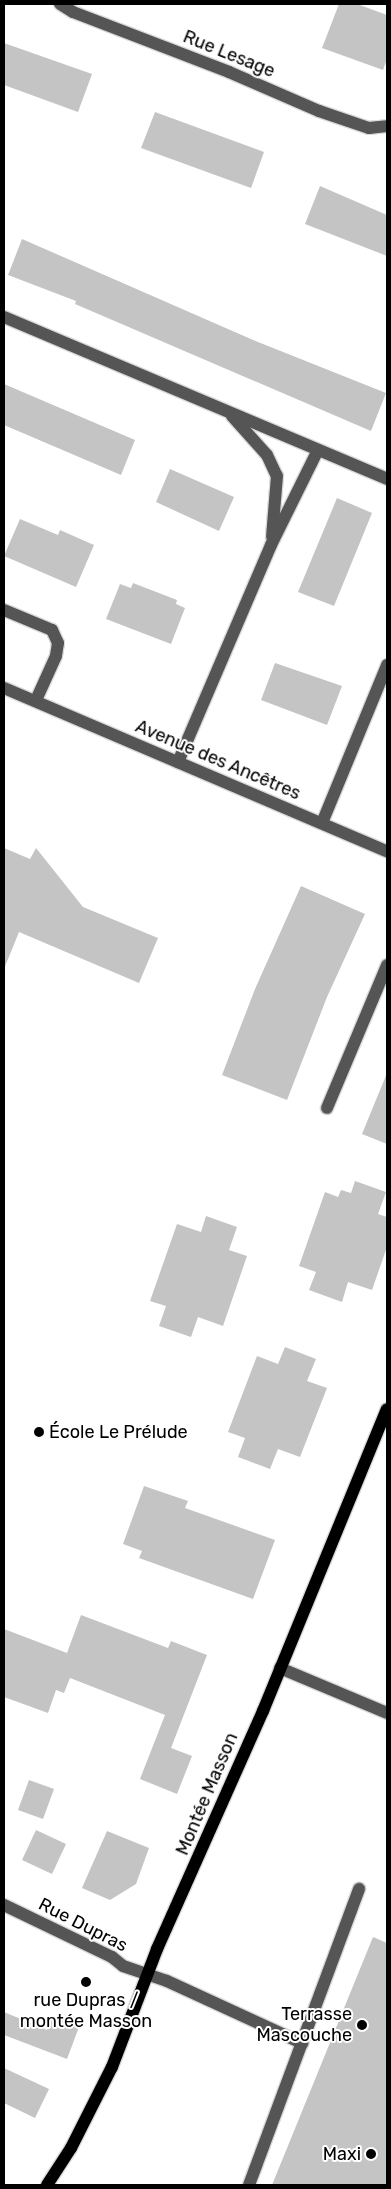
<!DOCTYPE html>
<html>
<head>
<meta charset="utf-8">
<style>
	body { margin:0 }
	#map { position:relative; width:391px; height:2189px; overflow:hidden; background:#fff; font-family:Rubik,sans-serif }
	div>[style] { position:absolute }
	.building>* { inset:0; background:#c4c4c4 }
	.roads { filter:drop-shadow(1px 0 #dbdbdb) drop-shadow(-1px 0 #dbdbdb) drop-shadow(0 1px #dbdbdb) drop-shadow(0 -1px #dbdbdb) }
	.minor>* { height:12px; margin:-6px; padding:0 6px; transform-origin:6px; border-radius:6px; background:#555 }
	.major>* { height:12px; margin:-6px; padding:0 6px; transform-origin:6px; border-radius:6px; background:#000 }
	.dots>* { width:14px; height:14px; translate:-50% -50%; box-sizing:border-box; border:2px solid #fff; border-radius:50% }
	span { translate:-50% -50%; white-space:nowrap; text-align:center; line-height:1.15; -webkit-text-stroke:4px #fff; paint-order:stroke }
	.street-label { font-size:18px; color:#000 }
	.poi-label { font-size:18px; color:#000 }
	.left { translate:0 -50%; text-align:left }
	.right { translate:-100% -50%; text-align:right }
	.frame { position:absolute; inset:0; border:5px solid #000; pointer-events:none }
</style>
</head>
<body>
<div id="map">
	<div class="building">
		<i style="clip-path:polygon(339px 4px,357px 4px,387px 15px,387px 59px,383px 70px,322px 48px)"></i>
		<i style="clip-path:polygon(4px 43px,92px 74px,78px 112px,4px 85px)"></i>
		<i style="clip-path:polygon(155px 112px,264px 152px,251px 188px,141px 148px)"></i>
		<i style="clip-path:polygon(320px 186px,387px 215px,387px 256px,305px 224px)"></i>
		<i style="clip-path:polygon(22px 239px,258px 342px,386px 393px,371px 431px,75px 304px,76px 301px,8px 275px)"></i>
		<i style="clip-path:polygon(4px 384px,135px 440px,121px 475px,4px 425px)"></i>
		<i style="clip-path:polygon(170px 469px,234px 497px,219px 531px,156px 502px)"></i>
		<i style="clip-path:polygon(337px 498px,372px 513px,334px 606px,298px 592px)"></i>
		<i style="clip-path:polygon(20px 519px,58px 535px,60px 530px,94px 545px,76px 587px,4px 556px)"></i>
		<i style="clip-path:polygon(133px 583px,177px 600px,176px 604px,185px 608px,171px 644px,106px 619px,120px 584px,131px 588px)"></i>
		<i style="clip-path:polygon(275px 663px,342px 686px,327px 725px,261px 700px)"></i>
		<i style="clip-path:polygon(4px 848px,30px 859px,36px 848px,83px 907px,158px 938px,139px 983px,19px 932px,4px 969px)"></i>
		<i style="clip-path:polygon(301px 886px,365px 914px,327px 997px,287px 1100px,222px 1075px,255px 989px)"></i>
		<i style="clip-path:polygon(387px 1073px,387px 1144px,362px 1134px)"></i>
		<i style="clip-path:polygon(355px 1181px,386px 1192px,378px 1214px,387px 1217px,387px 1247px,372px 1290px,348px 1282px,342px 1302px,309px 1290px,316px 1272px,299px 1266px,325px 1192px,338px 1197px,341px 1190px,351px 1193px)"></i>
		<i style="clip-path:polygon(206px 1216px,237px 1227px,229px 1250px,247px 1256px,223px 1326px,198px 1317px,191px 1337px,159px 1326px,166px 1306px,150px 1301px,177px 1224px,201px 1232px)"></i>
		<i style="clip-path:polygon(285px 1347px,316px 1359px,307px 1381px,327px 1388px,300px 1457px,278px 1449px,270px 1469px,238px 1457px,245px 1438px,228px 1432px,257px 1356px,278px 1364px)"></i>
		<i style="clip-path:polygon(144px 1486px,188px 1501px,185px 1508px,275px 1540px,253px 1599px,139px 1558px,142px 1551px,123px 1544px)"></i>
		<i style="clip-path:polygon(81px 1615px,168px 1648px,171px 1641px,207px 1655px,171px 1748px,192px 1756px,177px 1794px,140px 1779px,165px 1715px,70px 1678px,64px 1693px,56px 1690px,48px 1713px,4px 1697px,4px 1629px,67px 1653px)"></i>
		<i style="clip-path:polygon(29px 1780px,54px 1789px,43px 1819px,18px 1810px)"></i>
		<i style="clip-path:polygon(36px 1830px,66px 1844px,52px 1874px,22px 1860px)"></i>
		<i style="clip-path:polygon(107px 1831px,149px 1848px,136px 1884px,110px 1900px,82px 1888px)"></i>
		<i style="clip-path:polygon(373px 1937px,387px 1943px,387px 2185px,272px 2185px)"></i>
		<i style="clip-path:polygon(4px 2012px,47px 2030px,53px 2016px,79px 2027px,67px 2059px,4px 2035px)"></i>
		<i style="clip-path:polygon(4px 2068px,49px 2089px,35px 2118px,4px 2103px)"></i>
	</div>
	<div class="roads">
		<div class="minor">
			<i style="left:60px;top:4px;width:15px;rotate:32deg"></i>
			<i style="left:73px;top:12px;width:167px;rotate:21deg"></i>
			<i style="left:229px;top:72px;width:98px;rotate:23.4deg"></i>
			<i style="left:319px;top:111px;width:53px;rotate:18.8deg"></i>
			<i style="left:369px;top:128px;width:18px;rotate:-6deg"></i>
			<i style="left:4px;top:317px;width:416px;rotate:22.9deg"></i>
			<i style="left:232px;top:416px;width:52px;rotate:48.1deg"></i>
			<i style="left:267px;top:455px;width:23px;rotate:65deg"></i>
			<i style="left:277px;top:476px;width:61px;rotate:94.7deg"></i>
			<i style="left:4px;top:610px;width:52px;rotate:22.6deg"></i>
			<i style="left:52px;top:630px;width:14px;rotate:65deg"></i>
			<i style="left:58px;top:643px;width:13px;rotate:99deg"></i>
			<i style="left:56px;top:656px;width:48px;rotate:114.4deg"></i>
			<i style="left:4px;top:688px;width:416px;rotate:23.1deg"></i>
			<i style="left:178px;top:762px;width:236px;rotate:-66.8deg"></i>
			<i style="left:271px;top:545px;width:106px;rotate:-63.7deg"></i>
			<i style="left:322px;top:823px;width:171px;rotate:-67.6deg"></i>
			<i style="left:327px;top:1108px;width:155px;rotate:-67.2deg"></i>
			<i style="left:280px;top:1668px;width:116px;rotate:22.8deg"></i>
			<i style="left:4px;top:1905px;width:120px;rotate:25.7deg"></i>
			<i style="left:112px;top:1957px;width:14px;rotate:39deg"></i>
			<i style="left:123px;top:1966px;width:46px;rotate:18.8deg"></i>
			<i style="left:167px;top:1981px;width:149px;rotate:24.7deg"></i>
			<i style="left:249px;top:2185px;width:316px;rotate:-69.6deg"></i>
		</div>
		<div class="major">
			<i style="left:47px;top:2185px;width:44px;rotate:-57deg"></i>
			<i style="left:71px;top:2148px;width:91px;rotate:-63.2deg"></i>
			<i style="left:112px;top:2067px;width:126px;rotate:-69.1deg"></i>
			<i style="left:157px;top:1949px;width:261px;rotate:-66deg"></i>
			<i style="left:263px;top:1711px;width:326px;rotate:-67.7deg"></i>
		</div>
	</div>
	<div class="dots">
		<i style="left:39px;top:1432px;background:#000"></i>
		<i style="left:86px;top:1982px;background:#000"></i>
		<i style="left:362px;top:2025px;background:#000"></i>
		<i style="left:371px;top:2154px;background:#000"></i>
	</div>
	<div class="street-label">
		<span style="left:229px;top:54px;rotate:22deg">Rue Lesage</span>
		<span style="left:218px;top:760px;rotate:23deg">Avenue des Ancêtres</span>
		<span style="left:207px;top:1794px;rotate:-67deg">Montée Masson</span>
		<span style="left:83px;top:1925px;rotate:27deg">Rue Dupras</span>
	</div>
	<div class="poi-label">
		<span class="left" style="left:49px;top:1432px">École Le Prélude</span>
		<span style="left:86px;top:2011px">rue Dupras /<br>montée Masson</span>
		<span class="right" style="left:352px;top:2025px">Terrasse<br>Mascouche</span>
		<span class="right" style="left:361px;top:2154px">Maxi</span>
	</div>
	<div class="frame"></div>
</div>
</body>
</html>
